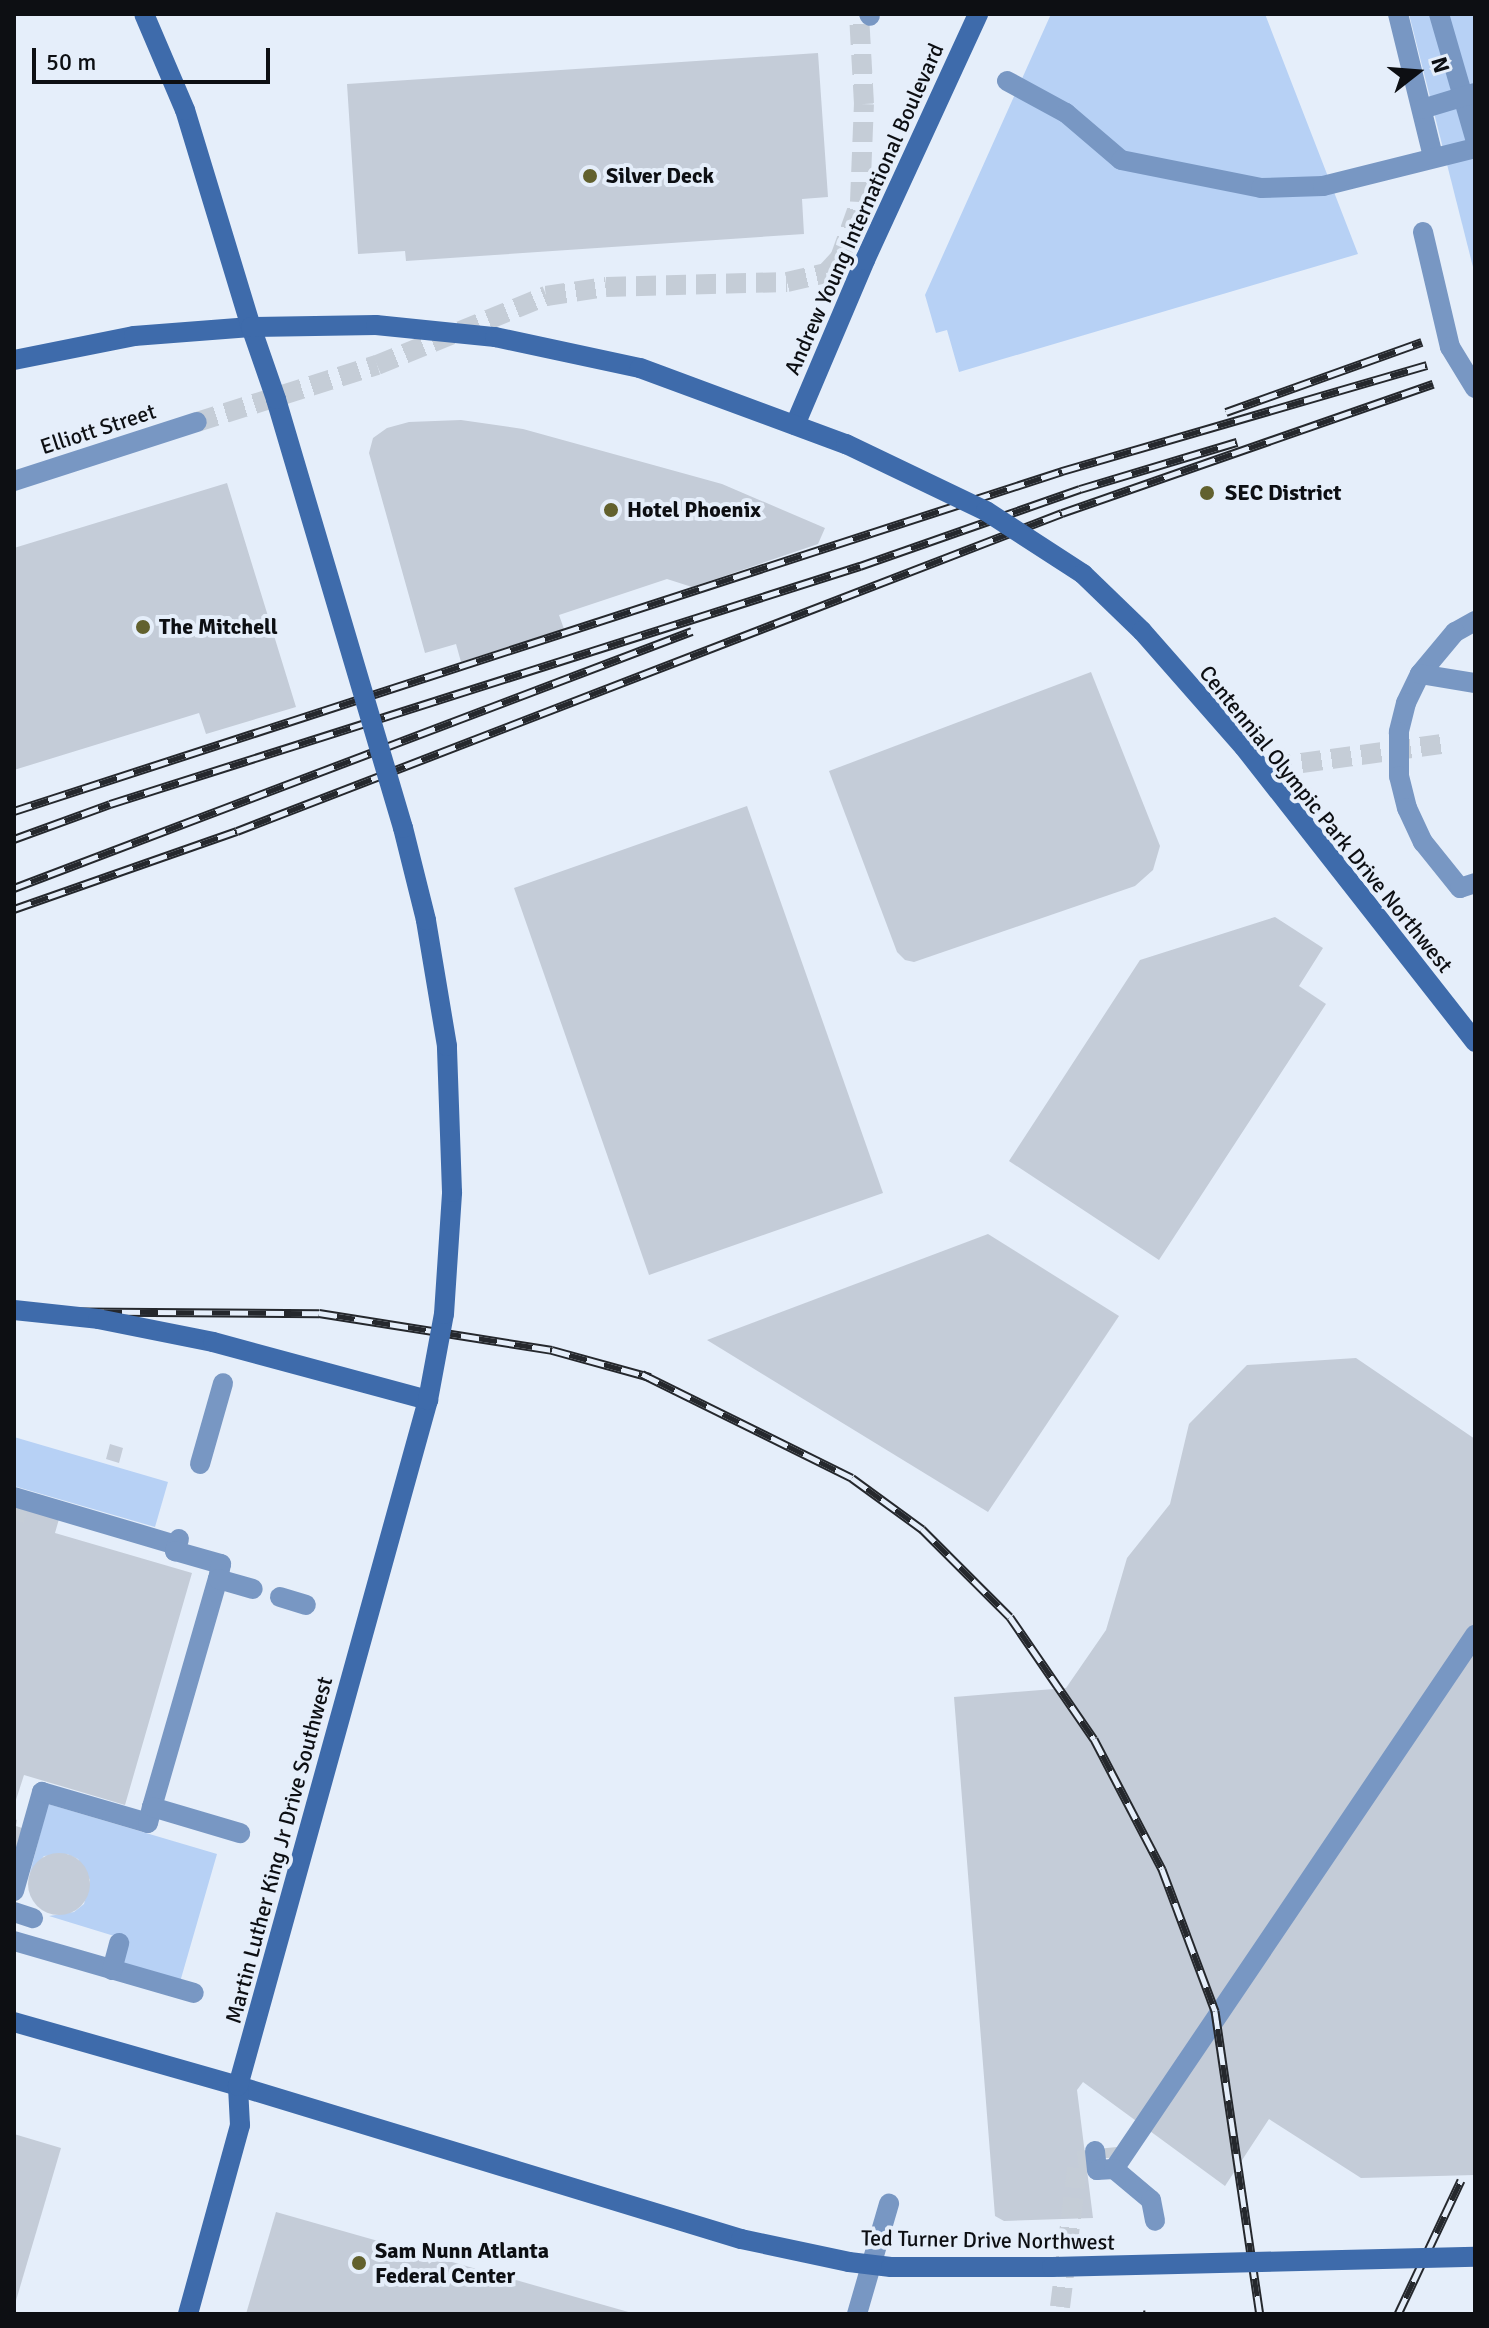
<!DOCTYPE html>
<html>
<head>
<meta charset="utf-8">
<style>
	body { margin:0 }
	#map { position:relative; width:1489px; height:2328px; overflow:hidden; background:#e5eefa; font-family:Signika,sans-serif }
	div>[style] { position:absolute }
	.green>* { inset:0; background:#b7d1f5 }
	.building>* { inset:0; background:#c4ccd8 }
	.round { border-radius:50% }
	.street-tunnel>* { height:20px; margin-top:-10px; transform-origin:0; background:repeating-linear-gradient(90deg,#c5cdd7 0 20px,transparent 0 30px) }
	.street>* { height:20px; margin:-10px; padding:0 10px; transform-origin:10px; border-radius:10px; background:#7897c3 }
	.secondary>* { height:20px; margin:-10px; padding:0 10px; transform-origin:10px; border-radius:10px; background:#3e6bab }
	.rail>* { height:9px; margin-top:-4.5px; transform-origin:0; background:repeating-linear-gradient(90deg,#e5eefa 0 18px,#25282d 0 36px); box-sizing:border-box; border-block:2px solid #25282d }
	.street-bridge>* { height:20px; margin:-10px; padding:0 10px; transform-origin:10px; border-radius:10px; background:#7897c3 }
	.secondary-bridge>* { height:20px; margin:-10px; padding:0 10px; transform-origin:10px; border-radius:10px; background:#3e6bab }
	.dots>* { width:22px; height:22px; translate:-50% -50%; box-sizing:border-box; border:4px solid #e5eefa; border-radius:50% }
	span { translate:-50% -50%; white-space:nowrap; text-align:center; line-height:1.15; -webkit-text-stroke:8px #e5eefa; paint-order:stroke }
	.poi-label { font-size:22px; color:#0d0f13; font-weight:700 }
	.left { translate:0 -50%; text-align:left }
	.street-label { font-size:22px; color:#0d0f13 }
	.frame { position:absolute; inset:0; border:16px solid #0d0f13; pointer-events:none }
	.north { position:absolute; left:1377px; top:32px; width:80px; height:80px; -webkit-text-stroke:6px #e5eefa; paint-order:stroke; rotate:73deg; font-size:22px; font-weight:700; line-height:32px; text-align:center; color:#0d0f13 }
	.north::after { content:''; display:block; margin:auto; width:28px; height:36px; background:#0d0f13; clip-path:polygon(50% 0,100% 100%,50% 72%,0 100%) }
	.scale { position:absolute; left:32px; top:48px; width:238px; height:36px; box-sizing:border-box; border:4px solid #0d0f13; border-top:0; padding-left:10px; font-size:24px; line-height:28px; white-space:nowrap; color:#0d0f13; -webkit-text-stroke:6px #e5eefa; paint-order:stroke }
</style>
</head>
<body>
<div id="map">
	<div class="green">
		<i style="clip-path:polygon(1051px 14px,1265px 14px,1358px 254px,959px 372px,947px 330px,936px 333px,925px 295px)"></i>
		<i style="clip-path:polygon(1409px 14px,1475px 14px,1475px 275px)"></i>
		<i style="clip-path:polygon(14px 1437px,168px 1482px,155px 1527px,14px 1486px)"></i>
		<i style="clip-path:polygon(48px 1804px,217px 1854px,180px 1982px,118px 1964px,124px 1939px,49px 1916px,74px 1912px,84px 1904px,90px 1880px,78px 1859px,67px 1854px,44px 1856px,30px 1873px)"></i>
	</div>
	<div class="building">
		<i style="clip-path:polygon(818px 53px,828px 197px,802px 199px,804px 234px,406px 261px,405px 251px,358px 254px,347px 84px)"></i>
		<i style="clip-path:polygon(461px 420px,523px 429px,722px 484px,825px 528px,818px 544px,692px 587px,667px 579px,559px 615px,564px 629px,461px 662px,456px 644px,425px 653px,369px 453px,373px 438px,387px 428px,409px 422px)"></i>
		<i style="clip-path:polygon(227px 483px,296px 707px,206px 734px,199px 713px,14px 770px,14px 548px)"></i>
		<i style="clip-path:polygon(1091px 672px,1160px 846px,1153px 870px,1135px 886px,914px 962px,905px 960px,897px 952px,829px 771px)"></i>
		<i style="clip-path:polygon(747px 806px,883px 1193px,649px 1275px,514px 888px)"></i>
		<i style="clip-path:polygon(1275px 917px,1323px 948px,1299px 986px,1326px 1004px,1159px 1260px,1009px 1161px,1140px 960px)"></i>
		<i style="clip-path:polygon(988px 1234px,1119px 1316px,988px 1512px,707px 1340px)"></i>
		<i style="clip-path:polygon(1356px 1358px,1475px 1439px,1475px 2175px,1361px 2178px,1269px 2119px,1225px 2186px,1083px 2082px,1077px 2090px,1093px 2218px,1004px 2221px,995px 2216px,954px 1697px,1066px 1688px,1106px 1630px,1127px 1558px,1170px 1504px,1189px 1424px,1247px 1365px)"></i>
		<i style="clip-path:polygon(110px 1444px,123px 1448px,119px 1463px,106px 1459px)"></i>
		<i style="clip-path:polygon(14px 1506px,59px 1519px,55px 1533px,192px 1573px,125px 1805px,24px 1775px,14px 1806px)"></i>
		<i style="clip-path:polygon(14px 1819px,17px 1820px,16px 1826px,25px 1829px,14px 1861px)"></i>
		<i class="round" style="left:28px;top:1853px;width:62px;height:62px"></i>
		<i style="clip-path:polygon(14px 2134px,61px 2148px,15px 2304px,14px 2304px)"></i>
		<i style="clip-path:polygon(276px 2212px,632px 2313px,632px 2314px,246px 2314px)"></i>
	</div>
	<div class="street-tunnel">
		<i style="left:197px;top:422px;width:189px;rotate:-17.6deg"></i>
		<i style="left:377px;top:365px;width:183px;rotate:-22.2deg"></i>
		<i style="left:546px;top:296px;width:61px;rotate:-8.5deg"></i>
		<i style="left:606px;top:287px;width:181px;rotate:-1.6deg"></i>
		<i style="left:787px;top:282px;width:40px;rotate:-13deg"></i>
		<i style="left:826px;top:273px;width:21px;rotate:-47deg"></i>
		<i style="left:840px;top:258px;width:59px;rotate:-70.3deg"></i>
		<i style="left:860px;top:202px;width:98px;rotate:-87.7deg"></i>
		<i style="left:864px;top:104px;width:90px;rotate:-93.2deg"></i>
		<i style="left:1272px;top:767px;width:172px;rotate:-7.7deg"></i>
		<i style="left:14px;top:1520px;width:14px;rotate:-73deg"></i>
		<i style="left:1060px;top:2307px;width:147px;rotate:-83deg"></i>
		<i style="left:1078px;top:2161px;width:30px;rotate:-6deg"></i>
		<i style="left:1108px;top:2158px;width:10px;rotate:-96deg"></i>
	</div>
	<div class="street">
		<i style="left:869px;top:14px;width:2px;rotate:63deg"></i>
		<i style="left:1398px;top:14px;width:147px;rotate:76.2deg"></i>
		<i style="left:1439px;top:14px;width:129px;rotate:73.8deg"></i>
		<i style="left:1007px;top:81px;width:67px;rotate:28.5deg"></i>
		<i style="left:1066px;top:113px;width:72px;rotate:40.5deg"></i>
		<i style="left:1121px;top:160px;width:143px;rotate:11.3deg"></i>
		<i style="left:1261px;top:188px;width:62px;rotate:-1.8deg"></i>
		<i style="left:1323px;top:186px;width:157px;rotate:-14deg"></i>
		<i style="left:1422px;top:109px;width:55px;rotate:-16.8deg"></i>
		<i style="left:14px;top:481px;width:192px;rotate:-17.9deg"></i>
		<i style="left:1475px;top:621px;width:23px;rotate:151deg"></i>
		<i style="left:1455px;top:632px;width:55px;rotate:129.8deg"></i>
		<i style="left:1420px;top:674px;width:32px;rotate:116deg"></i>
		<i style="left:1406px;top:703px;width:30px;rotate:104deg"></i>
		<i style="left:1399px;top:732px;width:44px;rotate:90deg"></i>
		<i style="left:1399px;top:776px;width:33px;rotate:76deg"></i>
		<i style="left:1407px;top:808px;width:38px;rotate:65deg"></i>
		<i style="left:1423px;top:842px;width:59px;rotate:51.2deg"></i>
		<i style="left:1460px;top:888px;width:16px;rotate:-18deg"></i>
		<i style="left:1420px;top:674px;width:56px;rotate:9.3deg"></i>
		<i style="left:200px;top:1464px;width:84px;rotate:-74.1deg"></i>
		<i style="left:14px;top:1497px;width:169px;rotate:16.5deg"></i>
		<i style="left:179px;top:1539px;width:13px;rotate:108deg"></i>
		<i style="left:175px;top:1551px;width:48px;rotate:15.8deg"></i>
		<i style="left:221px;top:1564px;width:15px;rotate:101deg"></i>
		<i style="left:280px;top:1597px;width:27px;rotate:17deg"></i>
		<i style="left:152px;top:1807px;width:237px;rotate:-73.9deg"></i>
		<i style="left:218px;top:1579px;width:36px;rotate:16deg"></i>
		<i style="left:14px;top:1891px;width:103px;rotate:-74.2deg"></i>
		<i style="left:42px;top:1792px;width:110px;rotate:16.3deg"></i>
		<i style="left:148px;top:1823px;width:16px;rotate:-76deg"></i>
		<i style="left:152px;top:1807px;width:92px;rotate:16.5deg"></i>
		<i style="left:14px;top:1912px;width:20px;rotate:18deg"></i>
		<i style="left:14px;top:1941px;width:187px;rotate:16.1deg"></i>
		<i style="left:112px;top:1970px;width:28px;rotate:-75deg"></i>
		<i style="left:1114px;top:2169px;width:645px;rotate:-55.94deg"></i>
		<i style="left:857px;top:2314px;width:115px;rotate:-73.8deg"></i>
	</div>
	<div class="secondary">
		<i style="left:14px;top:360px;width:122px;rotate:-11.3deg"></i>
		<i style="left:134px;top:336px;width:117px;rotate:-4.4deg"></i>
		<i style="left:251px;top:327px;width:227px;rotate:-106.9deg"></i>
		<i style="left:185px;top:110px;width:104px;rotate:-113.1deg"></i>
		<i style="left:795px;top:425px;width:179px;rotate:-67deg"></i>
		<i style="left:865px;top:260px;width:271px;rotate:-65.3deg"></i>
		<i style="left:14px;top:2022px;width:233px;rotate:15.9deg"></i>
		<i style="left:238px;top:2086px;width:526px;rotate:16.92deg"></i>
		<i style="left:741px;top:2239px;width:110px;rotate:12deg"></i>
		<i style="left:188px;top:2314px;width:196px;rotate:-74.6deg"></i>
		<i style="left:240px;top:2125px;width:39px;rotate:-93deg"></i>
		<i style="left:238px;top:2086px;width:712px;rotate:-74.52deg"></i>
	</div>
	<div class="rail">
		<i style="left:1226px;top:412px;width:208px;rotate:-19.7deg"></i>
		<i style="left:14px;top:811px;width:1102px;rotate:-17.97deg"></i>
		<i style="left:1062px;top:471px;width:380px;rotate:-16.2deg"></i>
		<i style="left:14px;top:839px;width:102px;rotate:-20deg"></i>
		<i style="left:110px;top:804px;width:787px;rotate:-17.61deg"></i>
		<i style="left:860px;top:566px;width:233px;rotate:-19.3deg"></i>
		<i style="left:1080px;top:489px;width:164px;rotate:-16.7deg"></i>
		<i style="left:14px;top:888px;width:725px;rotate:-20.76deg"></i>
		<i style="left:14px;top:909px;width:236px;rotate:-19.3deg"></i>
		<i style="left:237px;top:831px;width:884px;rotate:-21.08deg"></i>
		<i style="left:1062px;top:513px;width:393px;rotate:-19.2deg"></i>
		<i style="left:14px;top:1311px;width:305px;rotate:0.4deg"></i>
		<i style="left:319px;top:1313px;width:236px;rotate:9deg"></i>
		<i style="left:552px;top:1350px;width:102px;rotate:15.4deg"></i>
		<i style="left:642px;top:1374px;width:234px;rotate:26.3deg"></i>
		<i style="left:852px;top:1478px;width:87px;rotate:36.1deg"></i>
		<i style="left:922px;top:1529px;width:124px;rotate:45deg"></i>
		<i style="left:1010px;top:1617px;width:148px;rotate:55.5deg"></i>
		<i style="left:1094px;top:1739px;width:147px;rotate:62.4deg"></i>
		<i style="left:1162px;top:1869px;width:152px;rotate:69.5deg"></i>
		<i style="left:1215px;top:2011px;width:306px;rotate:81.6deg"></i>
		<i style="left:1147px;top:2314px;width:3px;rotate:-72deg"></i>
		<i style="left:1398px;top:2314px;width:148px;rotate:-64.8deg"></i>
	</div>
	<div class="street-bridge">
		<i style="left:1423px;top:232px;width:118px;rotate:76.8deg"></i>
		<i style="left:1450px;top:347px;width:48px;rotate:58.6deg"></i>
		<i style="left:1095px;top:2151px;width:19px;rotate:84deg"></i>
		<i style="left:1097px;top:2170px;width:17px;rotate:-3deg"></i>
		<i style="left:1114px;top:2169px;width:48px;rotate:40deg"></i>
		<i style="left:1151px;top:2200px;width:21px;rotate:79deg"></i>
	</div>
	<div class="secondary-bridge">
		<i style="left:14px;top:1310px;width:84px;rotate:6.1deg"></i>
		<i style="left:98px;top:1319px;width:117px;rotate:11.3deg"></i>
		<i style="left:213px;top:1342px;width:223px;rotate:15.1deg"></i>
		<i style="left:428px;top:1400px;width:87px;rotate:-79.5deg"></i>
		<i style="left:444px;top:1314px;width:122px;rotate:-86.2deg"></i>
		<i style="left:452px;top:1192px;width:146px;rotate:-92deg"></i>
		<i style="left:447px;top:1046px;width:128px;rotate:-99.5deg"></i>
		<i style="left:426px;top:920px;width:95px;rotate:-104deg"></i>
		<i style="left:403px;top:828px;width:447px;rotate:-106.5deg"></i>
		<i style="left:276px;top:399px;width:76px;rotate:-109.1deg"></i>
		<i style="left:251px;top:327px;width:125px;rotate:-0.9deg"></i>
		<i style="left:376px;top:325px;width:120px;rotate:5.8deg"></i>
		<i style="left:495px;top:337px;width:148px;rotate:12.1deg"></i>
		<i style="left:640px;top:368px;width:220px;rotate:20.3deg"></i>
		<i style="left:846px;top:444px;width:155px;rotate:25.6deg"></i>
		<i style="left:986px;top:511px;width:116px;rotate:33deg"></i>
		<i style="left:1083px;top:574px;width:82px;rotate:44deg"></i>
		<i style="left:1142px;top:631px;width:154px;rotate:48.7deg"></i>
		<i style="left:1244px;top:747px;width:375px;rotate:51.9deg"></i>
		<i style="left:849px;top:2262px;width:42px;rotate:6.8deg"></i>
		<i style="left:891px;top:2267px;width:161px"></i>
		<i style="left:1052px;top:2267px;width:423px;rotate:-1.4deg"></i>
	</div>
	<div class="dots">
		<i style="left:590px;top:176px;background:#62612e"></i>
		<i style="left:1207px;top:493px;background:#62612e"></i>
		<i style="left:611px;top:510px;background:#62612e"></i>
		<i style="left:143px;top:627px;background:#62612e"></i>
		<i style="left:359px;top:2263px;background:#62612e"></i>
	</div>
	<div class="poi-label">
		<span class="left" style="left:606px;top:176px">Silver Deck</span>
		<span class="left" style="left:1225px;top:493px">SEC District</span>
		<span class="left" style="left:627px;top:510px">Hotel Phoenix</span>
		<span class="left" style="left:159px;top:627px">The Mitchell</span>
		<span class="left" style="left:375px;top:2263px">Sam Nunn Atlanta<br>Federal Center</span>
	</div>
	<div class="street-label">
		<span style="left:864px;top:209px;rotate:-66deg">Andrew Young International Boulevard</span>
		<span style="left:98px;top:429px;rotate:-18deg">Elliott Street</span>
		<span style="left:1326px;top:819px;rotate:51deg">Centennial Olympic Park Drive Northwest</span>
		<span style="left:279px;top:1850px;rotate:-75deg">Martin Luther King Jr Drive Southwest</span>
		<span style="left:988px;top:2240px;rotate:1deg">Ted Turner Drive Northwest</span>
	</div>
	<div class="frame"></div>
	<div class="north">N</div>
	<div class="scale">50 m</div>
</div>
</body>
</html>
